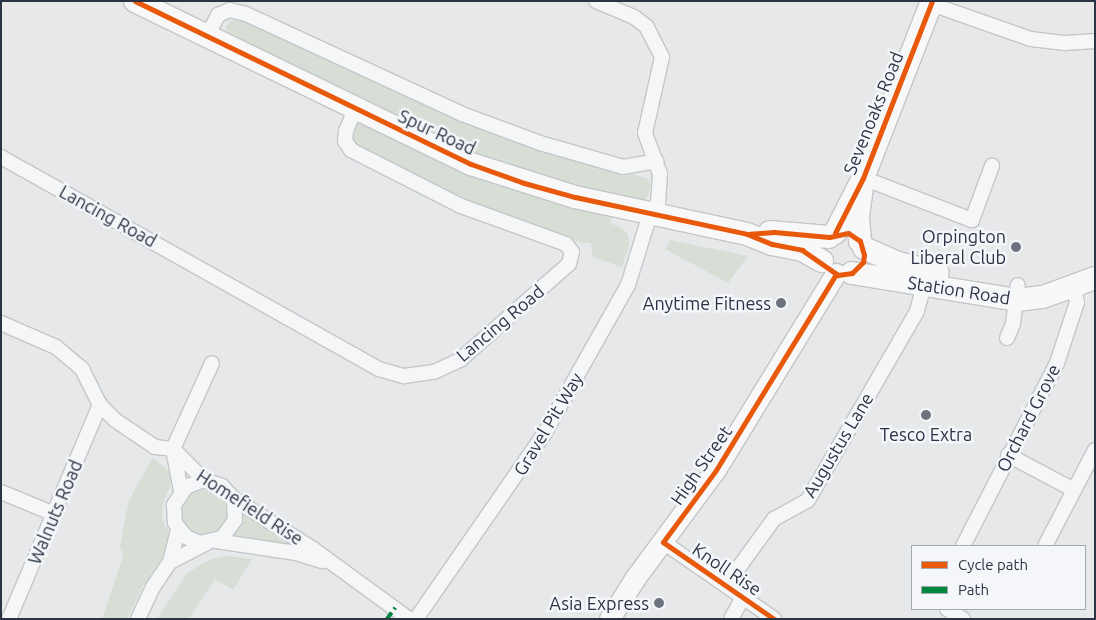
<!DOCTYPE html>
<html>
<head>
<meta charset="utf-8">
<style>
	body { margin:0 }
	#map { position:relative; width:1096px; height:620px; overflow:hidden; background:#e6e8ea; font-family:Ubuntu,sans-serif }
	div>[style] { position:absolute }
	.green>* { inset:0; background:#d6ded6 }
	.round { border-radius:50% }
	.roads { filter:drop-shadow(1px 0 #c4c6c8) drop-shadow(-1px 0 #c4c6c8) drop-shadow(0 1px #c4c6c8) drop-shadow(0 -1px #c4c6c8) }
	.street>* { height:14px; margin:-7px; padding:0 7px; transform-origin:7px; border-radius:7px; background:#f5f6f7 }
	.secondary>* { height:20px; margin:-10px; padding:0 10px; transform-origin:10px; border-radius:10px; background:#f8f8f8 }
	.primary>* { height:22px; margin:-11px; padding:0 11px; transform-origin:11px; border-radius:11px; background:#f8f8f8 }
	.quiet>* { height:4px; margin-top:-2px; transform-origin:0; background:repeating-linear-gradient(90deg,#00873e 0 8px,transparent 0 12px) }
	.cycleway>* { height:5px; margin:-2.5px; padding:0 2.5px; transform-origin:2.5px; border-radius:2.5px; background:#e8590c }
	.dots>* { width:14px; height:14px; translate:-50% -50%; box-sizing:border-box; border:2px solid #f4f6f9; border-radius:50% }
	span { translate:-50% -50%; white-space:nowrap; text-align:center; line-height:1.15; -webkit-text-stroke:5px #f4f6f9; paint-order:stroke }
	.street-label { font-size:18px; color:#2b3445 }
	.poi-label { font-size:18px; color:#2b3445 }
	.right { translate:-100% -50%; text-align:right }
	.frame { position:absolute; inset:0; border:2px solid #2b3445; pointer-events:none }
	.legend { position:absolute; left:911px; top:545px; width:175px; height:65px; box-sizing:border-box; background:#f4f6f9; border:1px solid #a4a8b1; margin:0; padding:6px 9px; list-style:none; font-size:15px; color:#2b3445 }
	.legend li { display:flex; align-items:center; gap:10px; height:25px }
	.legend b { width:25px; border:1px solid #a4a8b1 }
</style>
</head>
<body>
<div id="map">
	<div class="green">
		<i style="clip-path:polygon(239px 18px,542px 149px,648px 179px,651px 186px,646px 201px,639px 206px,475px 156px,231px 40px,226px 28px,230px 21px)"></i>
		<i style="clip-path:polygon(358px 120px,612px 215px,611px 224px,619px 226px,628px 235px,629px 247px,622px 267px,593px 257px,591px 243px,582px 243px,456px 196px,357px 146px,351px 139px)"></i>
		<i style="clip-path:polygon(670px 240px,748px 256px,728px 283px,665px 249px)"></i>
		<i style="clip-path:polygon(153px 458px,171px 473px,170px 488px,163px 502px,162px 519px,170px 535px,170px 546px,143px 586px,127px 619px,102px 619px,123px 556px,120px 546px,129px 500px)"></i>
		<i class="round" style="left:181px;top:488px;width:48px;height:48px"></i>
		<i style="clip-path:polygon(243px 510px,304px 549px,231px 541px,243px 523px)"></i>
		<i style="clip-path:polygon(228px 556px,252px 559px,233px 590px,215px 579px,189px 619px,157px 619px,187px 573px,209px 560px)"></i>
	</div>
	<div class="roads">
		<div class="street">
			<i style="left:931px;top:4px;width:106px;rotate:19.3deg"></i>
			<i style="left:1031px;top:39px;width:34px;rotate:7deg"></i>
			<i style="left:1065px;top:43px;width:30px;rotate:-4deg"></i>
			<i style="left:207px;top:36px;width:24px;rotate:-62deg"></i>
			<i style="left:218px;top:15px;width:13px;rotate:-23deg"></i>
			<i style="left:230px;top:10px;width:16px;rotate:14deg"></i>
			<i style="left:246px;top:14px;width:238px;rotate:24.8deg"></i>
			<i style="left:462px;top:114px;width:83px;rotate:20.4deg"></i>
			<i style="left:540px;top:143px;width:86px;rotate:16.1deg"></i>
			<i style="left:623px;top:167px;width:34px;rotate:-10deg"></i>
			<i style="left:1px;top:157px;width:433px;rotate:29.3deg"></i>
			<i style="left:379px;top:369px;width:26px;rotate:16deg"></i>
			<i style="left:404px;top:376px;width:30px;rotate:-8deg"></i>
			<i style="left:434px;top:372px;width:29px;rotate:-25deg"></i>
			<i style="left:460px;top:360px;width:145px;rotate:-41.4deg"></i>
			<i style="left:569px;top:264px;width:12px;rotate:-76deg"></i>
			<i style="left:572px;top:252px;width:10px;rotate:-127deg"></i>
			<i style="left:566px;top:244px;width:112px;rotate:-160.1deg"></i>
			<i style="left:461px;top:206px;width:123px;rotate:-153deg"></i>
			<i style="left:351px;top:150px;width:11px;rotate:-124deg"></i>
			<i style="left:345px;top:141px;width:10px;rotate:-84deg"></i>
			<i style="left:346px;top:131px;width:24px;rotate:-68deg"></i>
			<i style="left:863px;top:178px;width:117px;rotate:21.1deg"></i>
			<i style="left:972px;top:220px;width:58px;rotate:-69.7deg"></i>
			<i style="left:1px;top:323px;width:60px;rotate:23.6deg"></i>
			<i style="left:56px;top:347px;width:34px;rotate:40deg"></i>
			<i style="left:82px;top:369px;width:40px;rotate:63.4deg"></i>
			<i style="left:100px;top:405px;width:21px;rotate:45deg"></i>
			<i style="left:115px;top:420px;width:48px;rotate:34deg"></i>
			<i style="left:155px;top:447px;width:18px;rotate:6deg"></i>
			<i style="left:173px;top:449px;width:44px;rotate:45deg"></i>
			<i style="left:204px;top:480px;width:19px;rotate:18deg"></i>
			<i style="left:222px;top:486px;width:18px;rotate:47deg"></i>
			<i style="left:234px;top:499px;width:93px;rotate:32.3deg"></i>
			<i style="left:313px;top:549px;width:119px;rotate:36.1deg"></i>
			<i style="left:1007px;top:338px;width:15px;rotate:-67deg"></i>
			<i style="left:1013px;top:324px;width:39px;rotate:-83deg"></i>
			<i style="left:1008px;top:455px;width:75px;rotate:27.9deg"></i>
			<i style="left:204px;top:480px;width:19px;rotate:159deg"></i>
			<i style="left:186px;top:487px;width:22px;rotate:124deg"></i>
			<i style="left:174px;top:505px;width:18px;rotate:87deg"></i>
			<i style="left:175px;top:523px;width:18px;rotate:52deg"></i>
			<i style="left:186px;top:537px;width:15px;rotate:23deg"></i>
			<i style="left:200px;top:543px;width:23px;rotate:-13deg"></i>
			<i style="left:222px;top:538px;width:22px;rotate:-54deg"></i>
			<i style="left:235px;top:520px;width:21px;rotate:-93deg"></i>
			<i style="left:181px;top:491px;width:43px;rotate:-100.8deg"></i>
			<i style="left:173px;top:449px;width:94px;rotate:-65.6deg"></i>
			<i style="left:1px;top:492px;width:57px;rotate:22.5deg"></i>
			<i style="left:216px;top:541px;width:81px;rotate:8.5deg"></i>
			<i style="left:296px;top:553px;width:28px;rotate:17deg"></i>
			<i style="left:663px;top:542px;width:135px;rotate:34.7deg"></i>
			<i style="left:963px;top:546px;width:206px;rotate:-62.8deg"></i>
			<i style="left:1057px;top:363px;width:64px;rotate:-71.8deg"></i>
			<i style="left:1077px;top:302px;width:17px;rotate:-103deg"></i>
			<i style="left:1045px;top:546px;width:108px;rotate:-62.5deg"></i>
			<i style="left:170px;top:562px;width:42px;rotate:-27.2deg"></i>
			<i style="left:726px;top:585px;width:82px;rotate:-54deg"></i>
			<i style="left:774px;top:519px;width:39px;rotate:-29deg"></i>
			<i style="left:808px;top:500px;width:218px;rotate:-60deg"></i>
			<i style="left:917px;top:311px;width:27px;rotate:-75deg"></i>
			<i style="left:947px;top:609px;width:19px;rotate:32deg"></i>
			<i style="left:9px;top:619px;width:233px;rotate:-67deg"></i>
			<i style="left:138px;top:619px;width:35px;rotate:-65deg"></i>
			<i style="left:153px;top:587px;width:30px;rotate:-56deg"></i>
			<i style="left:170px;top:562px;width:34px;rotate:-76deg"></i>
			<i style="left:416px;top:619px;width:225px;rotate:-55.3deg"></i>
			<i style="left:544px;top:434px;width:171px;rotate:-60.6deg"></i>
			<i style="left:628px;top:285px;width:74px;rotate:-72.8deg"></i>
			<i style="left:650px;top:214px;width:14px;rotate:-54deg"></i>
			<i style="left:658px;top:203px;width:29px;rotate:-86deg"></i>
			<i style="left:660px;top:174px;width:44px;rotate:-110.1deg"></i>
			<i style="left:645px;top:133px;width:78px;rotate:-77.4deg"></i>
			<i style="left:662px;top:57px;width:34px;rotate:-117deg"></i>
			<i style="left:647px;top:27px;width:16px;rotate:-142deg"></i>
			<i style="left:634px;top:17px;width:41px;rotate:-157.2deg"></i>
			<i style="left:731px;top:619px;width:26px;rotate:-61deg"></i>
		</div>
		<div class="secondary">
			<i style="left:610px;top:619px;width:49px;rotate:-57.6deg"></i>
			<i style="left:636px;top:578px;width:134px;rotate:-53.5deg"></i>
			<i style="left:716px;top:470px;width:230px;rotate:-58.5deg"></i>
		</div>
		<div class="primary">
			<i style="left:135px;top:1px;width:373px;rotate:25.9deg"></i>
			<i style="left:471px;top:164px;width:109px;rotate:17.6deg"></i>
			<i style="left:575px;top:197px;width:176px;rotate:12.1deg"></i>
			<i style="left:747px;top:234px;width:27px;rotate:22deg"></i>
			<i style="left:772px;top:244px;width:31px;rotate:11deg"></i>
			<i style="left:802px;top:250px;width:23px;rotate:29deg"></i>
			<i style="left:770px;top:232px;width:59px;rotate:4.8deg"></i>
			<i style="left:835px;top:233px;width:62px;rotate:-63deg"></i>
			<i style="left:863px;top:178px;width:190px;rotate:-68.7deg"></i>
			<i style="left:860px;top:241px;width:25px;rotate:-95deg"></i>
			<i style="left:858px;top:216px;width:27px;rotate:-82deg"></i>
			<i style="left:864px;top:248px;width:37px;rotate:24deg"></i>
			<i style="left:898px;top:263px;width:41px;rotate:14deg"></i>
			<i style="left:852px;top:273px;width:167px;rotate:9.3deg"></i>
			<i style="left:1017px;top:300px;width:26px;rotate:-7deg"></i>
			<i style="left:1043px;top:297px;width:55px;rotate:-20.1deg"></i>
		</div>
	</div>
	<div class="quiet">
		<i style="left:387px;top:619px;width:14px;rotate:-54deg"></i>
	</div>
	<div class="cycleway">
		<i style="left:135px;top:1px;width:373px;rotate:25.9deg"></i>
		<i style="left:471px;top:164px;width:56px;rotate:19.7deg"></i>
		<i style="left:524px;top:183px;width:53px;rotate:15.4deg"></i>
		<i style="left:575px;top:197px;width:176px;rotate:12.1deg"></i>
		<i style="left:747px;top:234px;width:27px;rotate:22deg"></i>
		<i style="left:772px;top:244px;width:31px;rotate:11deg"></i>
		<i style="left:802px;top:250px;width:44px;rotate:34.8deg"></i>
		<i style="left:838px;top:275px;width:14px;rotate:-8deg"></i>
		<i style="left:852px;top:273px;width:16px;rotate:-45deg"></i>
		<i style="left:863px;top:262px;width:7px;rotate:-82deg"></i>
		<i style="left:864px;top:255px;width:15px;rotate:-106deg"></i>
		<i style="left:860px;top:241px;width:14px;rotate:-146deg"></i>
		<i style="left:848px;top:233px;width:19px;rotate:168deg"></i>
		<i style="left:829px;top:237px;width:55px;rotate:-174.8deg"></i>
		<i style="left:774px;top:232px;width:27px;rotate:176deg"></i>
		<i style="left:835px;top:233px;width:62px;rotate:-63deg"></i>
		<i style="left:863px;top:178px;width:190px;rotate:-68.7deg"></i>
		<i style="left:774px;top:619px;width:135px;rotate:-145.3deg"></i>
		<i style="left:663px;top:542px;width:89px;rotate:-53.6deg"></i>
		<i style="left:716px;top:470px;width:230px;rotate:-58.5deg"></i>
	</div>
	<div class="dots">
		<i style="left:1016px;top:247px;background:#6c737f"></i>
		<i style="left:781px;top:303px;background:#6c737f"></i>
		<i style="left:926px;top:415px;background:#6c737f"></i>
		<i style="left:659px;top:603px;background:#6c737f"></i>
	</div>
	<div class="street-label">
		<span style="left:873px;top:113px;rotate:-68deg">Sevenoaks Road</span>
		<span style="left:437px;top:132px;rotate:25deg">Spur Road</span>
		<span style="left:108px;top:216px;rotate:29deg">Lancing Road</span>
		<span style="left:959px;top:290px;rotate:9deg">Station Road</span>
		<span style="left:500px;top:323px;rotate:-40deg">Lancing Road</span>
		<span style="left:1028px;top:418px;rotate:-63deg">Orchard Grove</span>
		<span style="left:548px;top:424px;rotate:-59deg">Gravel Pit Way</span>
		<span style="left:838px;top:445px;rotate:-59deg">Augustus Lane</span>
		<span style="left:701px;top:465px;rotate:-55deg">High Street</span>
		<span style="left:250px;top:507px;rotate:33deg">Homefield Rise</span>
		<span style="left:55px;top:512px;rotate:-67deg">Walnuts Road</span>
		<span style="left:727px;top:569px;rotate:34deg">Knoll Rise</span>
	</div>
	<div class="poi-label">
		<span class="right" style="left:1006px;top:247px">Orpington<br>Liberal Club</span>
		<span class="right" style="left:771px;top:303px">Anytime Fitness</span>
		<span style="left:926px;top:434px">Tesco Extra</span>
		<span class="right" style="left:649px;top:603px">Asia Express</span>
	</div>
	<div class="frame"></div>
	<ul class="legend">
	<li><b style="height:6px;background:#e8590c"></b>Cycle path</li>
	<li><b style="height:6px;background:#00873e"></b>Path</li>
	</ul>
</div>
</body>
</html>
